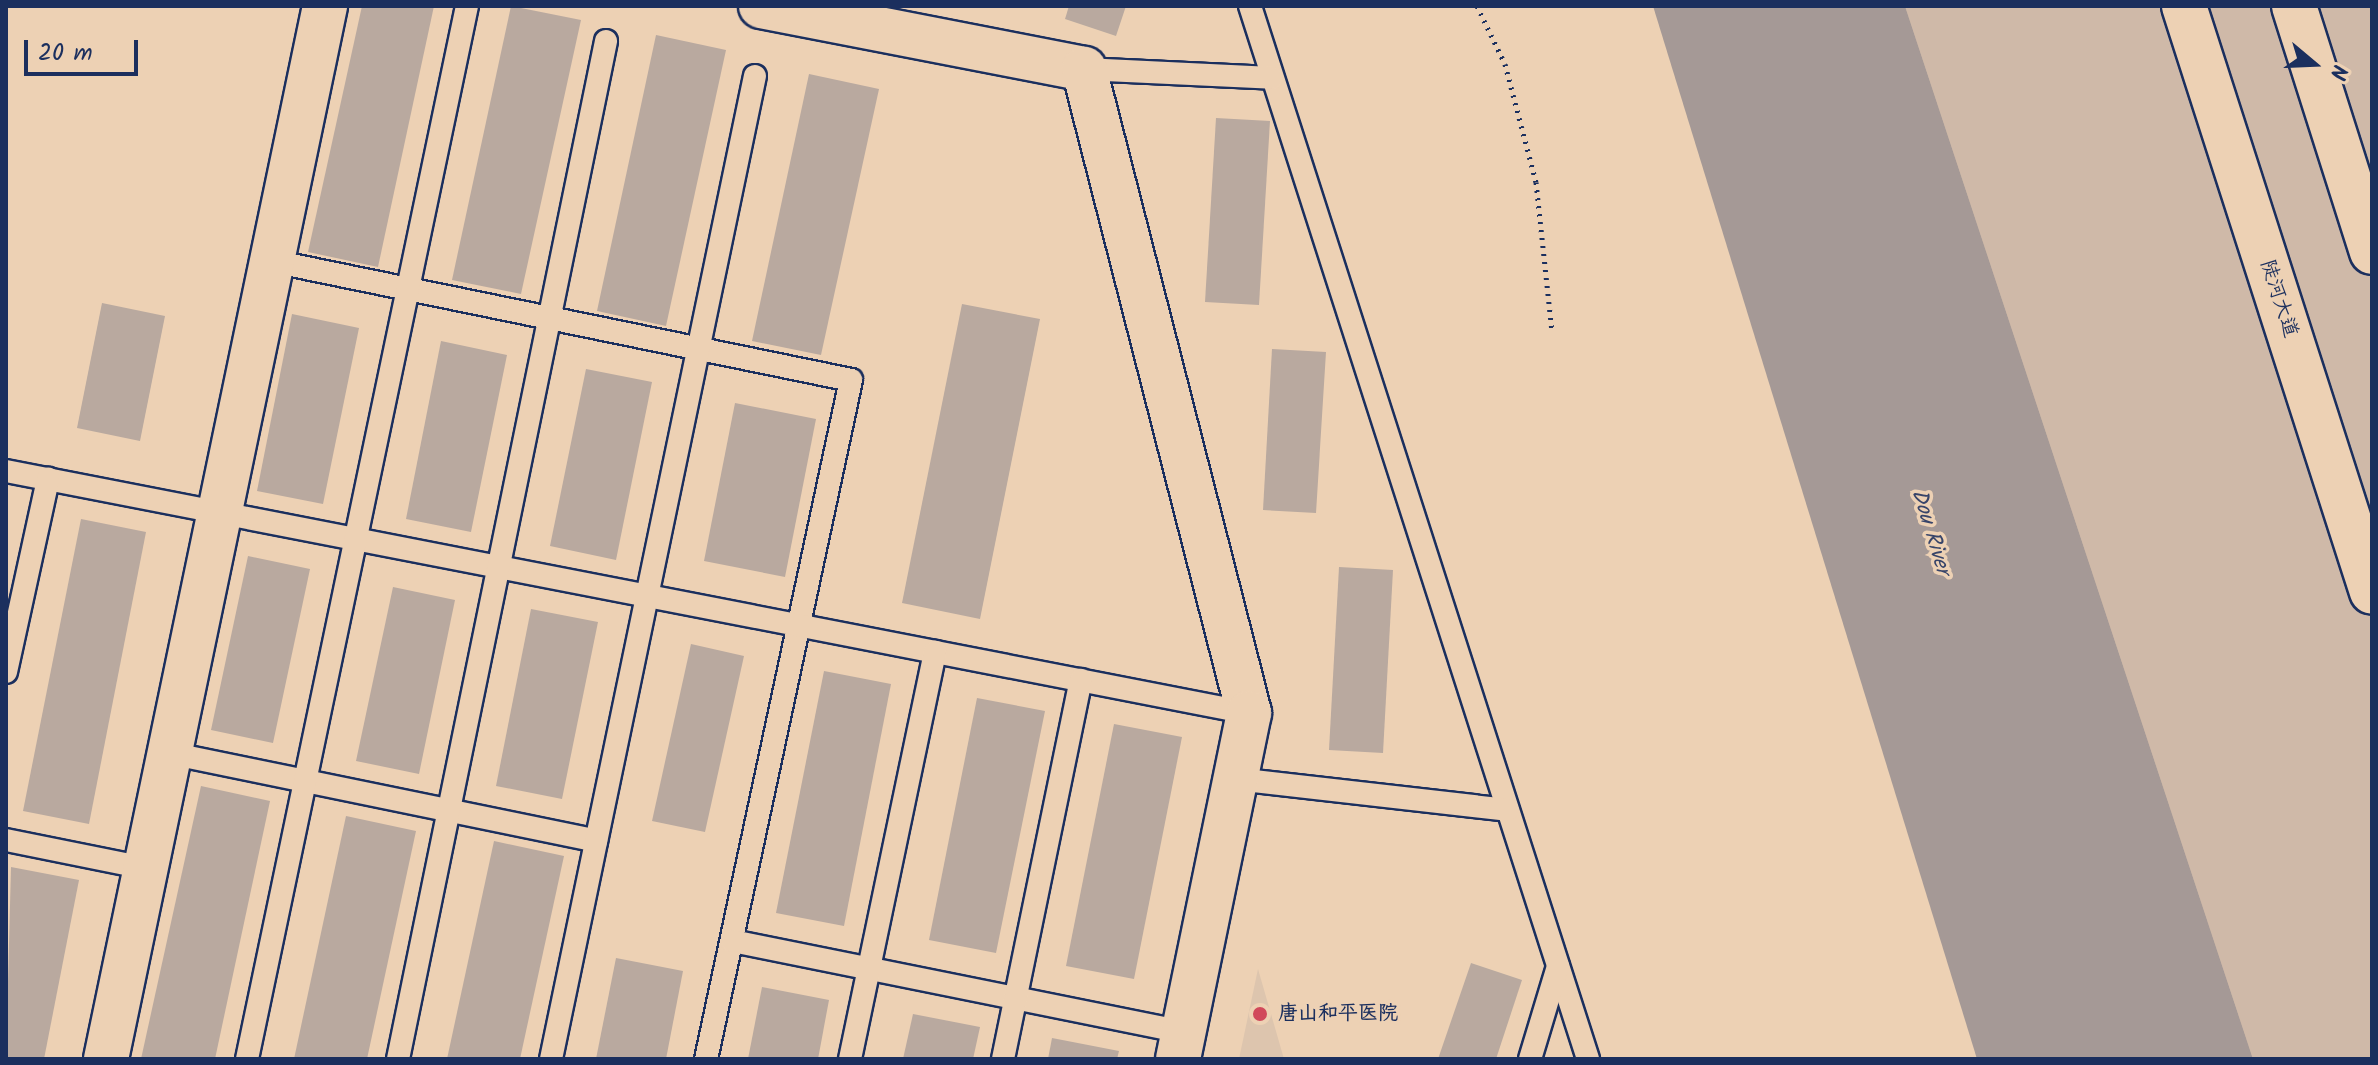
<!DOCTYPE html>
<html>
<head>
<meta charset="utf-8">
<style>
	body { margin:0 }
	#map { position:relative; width:2378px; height:1065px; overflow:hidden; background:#edd1b4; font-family:Kalam,"LXGW WenKai TC",sans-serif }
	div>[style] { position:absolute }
	.built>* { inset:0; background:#ddc5ae }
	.green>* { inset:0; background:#cfb9a8 }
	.water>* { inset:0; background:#a59996 }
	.building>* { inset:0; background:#b9a99f }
	.path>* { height:5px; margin-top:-2.5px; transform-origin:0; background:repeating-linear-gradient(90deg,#1b2f5e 0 2px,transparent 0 8px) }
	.roads { filter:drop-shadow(2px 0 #1b2f5e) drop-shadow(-2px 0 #1b2f5e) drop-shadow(0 2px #1b2f5e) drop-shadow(0 -2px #1b2f5e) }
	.lane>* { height:22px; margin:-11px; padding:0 11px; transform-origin:11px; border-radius:11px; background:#edd1b4 }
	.street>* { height:44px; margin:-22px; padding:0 22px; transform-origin:22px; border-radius:22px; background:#edd1b4 }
	.secondary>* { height:44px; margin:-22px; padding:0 22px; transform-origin:22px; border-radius:22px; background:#edd1b4 }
	.dots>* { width:22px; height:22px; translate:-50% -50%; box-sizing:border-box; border:4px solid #edd1b4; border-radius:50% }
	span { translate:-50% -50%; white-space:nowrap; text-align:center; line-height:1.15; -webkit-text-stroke:7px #edd1b4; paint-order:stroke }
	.street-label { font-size:20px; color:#1b2f5e }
	.poi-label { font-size:20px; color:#1b2f5e; font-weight:700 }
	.left { translate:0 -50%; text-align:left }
	.water-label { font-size:22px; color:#374469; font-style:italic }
	.frame { position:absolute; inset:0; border:8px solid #1b2f5e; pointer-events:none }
	.north { position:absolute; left:2274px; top:24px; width:80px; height:80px; -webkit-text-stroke:6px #edd1b4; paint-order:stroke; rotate:109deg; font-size:22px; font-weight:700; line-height:32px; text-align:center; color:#1b2f5e }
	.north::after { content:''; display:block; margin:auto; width:28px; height:36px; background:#1b2f5e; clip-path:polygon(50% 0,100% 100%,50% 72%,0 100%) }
	.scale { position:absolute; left:24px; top:40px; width:114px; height:36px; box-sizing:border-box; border:4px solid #1b2f5e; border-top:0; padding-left:10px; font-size:24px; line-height:28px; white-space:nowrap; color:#1b2f5e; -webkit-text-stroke:6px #edd1b4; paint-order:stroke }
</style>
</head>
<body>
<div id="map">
	<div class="built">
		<i style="clip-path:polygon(1258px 969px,1284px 1059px,1239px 1059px)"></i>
	</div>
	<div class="green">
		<i style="clip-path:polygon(1905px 6px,2372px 6px,2372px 1059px,2253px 1059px)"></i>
	</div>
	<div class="water">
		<i style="clip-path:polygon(1653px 6px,1905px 6px,2253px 1059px,1977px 1059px)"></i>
	</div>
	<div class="building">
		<i style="clip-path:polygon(362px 6px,434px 6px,378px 267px,308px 252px)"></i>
		<i style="clip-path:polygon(511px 6px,581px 20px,521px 294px,452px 280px)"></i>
		<i style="clip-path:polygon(1069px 6px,1126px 6px,1116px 36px,1065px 19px)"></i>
		<i style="clip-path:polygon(656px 35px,726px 50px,666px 326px,597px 311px)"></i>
		<i style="clip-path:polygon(809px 74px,879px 89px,821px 355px,752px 341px)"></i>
		<i style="clip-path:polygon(1216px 118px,1270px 121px,1259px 305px,1205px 302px)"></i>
		<i style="clip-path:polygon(102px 303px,165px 316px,140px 441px,77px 428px)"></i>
		<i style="clip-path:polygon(962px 304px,1040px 319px,980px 619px,902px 603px)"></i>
		<i style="clip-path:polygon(292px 314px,359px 328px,323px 504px,257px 491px)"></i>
		<i style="clip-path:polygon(441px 341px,507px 355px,471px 532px,406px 519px)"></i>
		<i style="clip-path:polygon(1272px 349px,1326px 352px,1316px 513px,1263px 510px)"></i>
		<i style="clip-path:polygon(586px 369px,652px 382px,616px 560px,550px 546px)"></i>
		<i style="clip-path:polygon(735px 403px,816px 419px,785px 577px,704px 561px)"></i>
		<i style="clip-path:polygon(81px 519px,146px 532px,89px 824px,23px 811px)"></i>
		<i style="clip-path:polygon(248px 556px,310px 569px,273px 743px,211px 730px)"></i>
		<i style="clip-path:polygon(1339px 567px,1393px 570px,1383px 753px,1329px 750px)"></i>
		<i style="clip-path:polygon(393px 587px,455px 600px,419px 774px,356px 761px)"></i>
		<i style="clip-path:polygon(531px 609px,598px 622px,562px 799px,496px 786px)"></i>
		<i style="clip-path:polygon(691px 644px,744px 656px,705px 832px,652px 821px)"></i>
		<i style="clip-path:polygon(824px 671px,891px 684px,844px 926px,776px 913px)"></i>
		<i style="clip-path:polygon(977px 698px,1045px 711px,996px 953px,929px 940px)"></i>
		<i style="clip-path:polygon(1114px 724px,1182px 737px,1134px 979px,1066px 966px)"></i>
		<i style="clip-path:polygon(201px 786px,270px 801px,215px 1059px,141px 1059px)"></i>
		<i style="clip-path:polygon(346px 816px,416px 831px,367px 1059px,294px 1059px)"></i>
		<i style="clip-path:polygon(494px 841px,564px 856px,520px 1059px,447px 1059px)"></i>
		<i style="clip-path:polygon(11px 867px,79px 880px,44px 1059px,6px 1059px)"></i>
		<i style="clip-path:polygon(616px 958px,683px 971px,666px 1059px,596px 1059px)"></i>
		<i style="clip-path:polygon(1471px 963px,1522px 980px,1496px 1059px,1438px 1059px)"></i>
		<i style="clip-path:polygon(762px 987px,829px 1000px,818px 1059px,748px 1059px)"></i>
		<i style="clip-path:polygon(913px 1014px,980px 1027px,973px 1059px,903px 1059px)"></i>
		<i style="clip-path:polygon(1052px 1038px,1119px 1051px,1117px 1059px,1048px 1059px)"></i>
	</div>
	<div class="path">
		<i style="left:1477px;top:6px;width:64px;rotate:64.2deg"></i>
		<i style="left:1505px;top:64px;width:122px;rotate:75.3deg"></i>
		<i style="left:1536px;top:182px;width:150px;rotate:83.9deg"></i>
	</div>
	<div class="roads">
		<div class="lane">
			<i style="left:1250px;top:6px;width:1106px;rotate:72.2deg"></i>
			<i style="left:1084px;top:69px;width:188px;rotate:2.7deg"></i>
			<i style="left:272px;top:261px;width:591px;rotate:11.61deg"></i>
			<i style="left:851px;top:380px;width:694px;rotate:102.05deg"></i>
			<i style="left:6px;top:471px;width:1266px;rotate:11.02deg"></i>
			<i style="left:6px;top:672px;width:198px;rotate:-77.7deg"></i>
			<i style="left:169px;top:753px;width:436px;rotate:11.6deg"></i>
			<i style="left:1236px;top:779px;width:273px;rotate:6.5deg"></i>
			<i style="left:6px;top:840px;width:142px;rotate:11.4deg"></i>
			<i style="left:732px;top:941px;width:460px;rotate:11.4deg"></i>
			<i style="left:247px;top:1059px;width:1076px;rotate:-78.2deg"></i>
			<i style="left:398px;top:1059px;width:1039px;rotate:-78.45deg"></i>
			<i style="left:551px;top:1059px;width:1004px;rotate:-78.28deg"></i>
			<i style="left:850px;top:1059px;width:416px;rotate:-78.2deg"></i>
			<i style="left:1003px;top:1059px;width:387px;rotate:-78.4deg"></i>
			<i style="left:1530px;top:1059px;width:97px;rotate:-73.2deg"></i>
		</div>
		<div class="street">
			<i style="left:761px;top:6px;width:329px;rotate:11deg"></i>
			<i style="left:1084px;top:69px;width:665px;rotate:75.63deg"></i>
			<i style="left:1249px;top:713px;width:353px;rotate:101.6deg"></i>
			<i style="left:106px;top:1059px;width:1076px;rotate:-78.25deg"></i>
		</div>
		<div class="secondary">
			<i style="left:2184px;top:6px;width:615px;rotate:72.21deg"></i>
			<i style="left:2294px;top:6px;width:258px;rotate:72.4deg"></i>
		</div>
	</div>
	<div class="dots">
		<i style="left:1260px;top:1014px;background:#d1495b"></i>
	</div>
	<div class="street-label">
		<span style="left:2278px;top:299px;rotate:72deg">陡河大道</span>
	</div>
	<div class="poi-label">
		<span class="left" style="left:1278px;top:1014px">唐山和平医院</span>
	</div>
	<div class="water-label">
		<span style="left:1930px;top:532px;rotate:73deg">Dou River</span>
	</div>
	<div class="frame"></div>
	<div class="north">N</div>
	<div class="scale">20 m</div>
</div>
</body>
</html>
